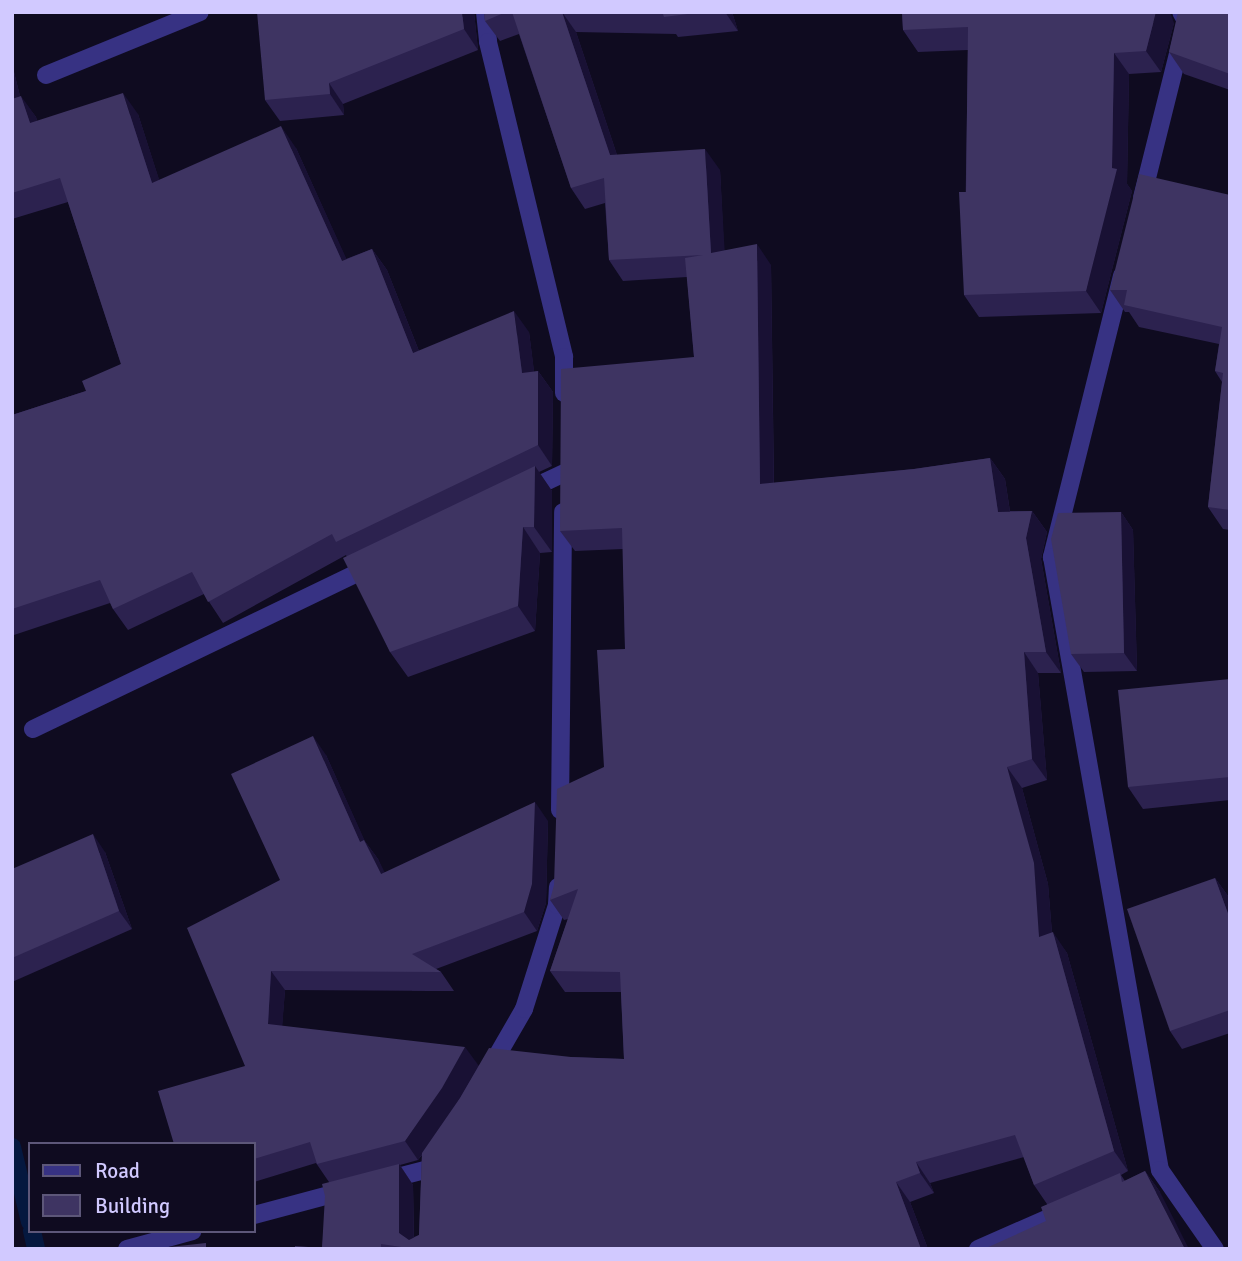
<!DOCTYPE html>
<html>
<head>
<meta charset="utf-8">
<style>
	body { margin:0 }
	#map { position:relative; width:1242px; height:1261px; overflow:hidden; background:#0f0b20; font-family:Signika,sans-serif }
	div>[style] { position:absolute }
	.stream>* { height:18px; margin:-9px; padding:0 9px; transform-origin:9px; border-radius:9px; background:#05183f }
	.minor>* { height:18px; margin:-9px; padding:0 9px; transform-origin:9px; border-radius:9px; background:#373283 }
	.wall>* { inset:0; background:#2c224f }
	.shaded-wall>* { inset:0; background:#191134 }
	.building>* { inset:0; background:#3e3462 }
	span { translate:-50% -50%; white-space:nowrap; text-align:center; line-height:1.15; -webkit-text-stroke:5px #0f0b20; paint-order:stroke }
	.frame { position:absolute; inset:0; border:14px solid #d1c9ff; pointer-events:none }
	.legend { position:absolute; left:28px; top:1142px; width:228px; height:91px; box-sizing:border-box; background:#0f0b20; border:2px solid #5d5779; margin:0; padding:9px 12px; list-style:none; font-size:21px; color:#d1c9ff }
	.legend li { display:flex; align-items:center; gap:14px; height:35px }
	.legend b { width:35px; border:2px solid #5d5779 }
</style>
</head>
<body>
<div id="map">
	<div class="stream">
		<i style="left:12px;top:1147px;width:77px;rotate:76.5deg"></i>
		<i style="left:32px;top:1231px;width:18px;rotate:77deg"></i>
	</div>
	<div class="minor">
		<i style="left:485px;top:12px;width:30px;rotate:84deg"></i>
		<i style="left:488px;top:42px;width:324px;rotate:76.4deg"></i>
		<i style="left:564px;top:357px;width:36px;rotate:90deg"></i>
		<i style="left:46px;top:75px;width:166px;rotate:-22.2deg"></i>
		<i style="left:1142px;top:198px;width:182px;rotate:-76deg"></i>
		<i style="left:1186px;top:21px;width:10px;rotate:-119deg"></i>
		<i style="left:1122px;top:276px;width:290px;rotate:104deg"></i>
		<i style="left:1052px;top:557px;width:622px;rotate:80.01deg"></i>
		<i style="left:1160px;top:1170px;width:96px;rotate:55.2deg"></i>
		<i style="left:526px;top:491px;width:42px;rotate:-25.3deg"></i>
		<i style="left:33px;top:729px;width:375px;rotate:-25.7deg"></i>
		<i style="left:560px;top:810px;width:298px;rotate:-89.4deg"></i>
		<i style="left:490px;top:1068px;width:68px;rotate:-60deg"></i>
		<i style="left:524px;top:1009px;width:109px;rotate:-72.4deg"></i>
		<i style="left:557px;top:905px;width:18px;rotate:-87deg"></i>
		<i style="left:386px;top:1180px;width:40px;rotate:-14.4deg"></i>
		<i style="left:254px;top:1215px;width:97px;rotate:-14.9deg"></i>
		<i style="left:127px;top:1249px;width:68px;rotate:-15.3deg"></i>
		<i style="left:978px;top:1249px;width:97px;rotate:-23.7deg"></i>
	</div>
	<div class="wall">
		<i style="clip-path:polygon(474px 12px,478px 50px,343px 104px,344px 115px,280px 121px,265px 100px)"></i>
		<i style="clip-path:polygon(evenodd,484px 12px,732px 12px,738px 31px,678px 37px,676px 34px,576px 32px,617px 155px,720px 170px,724px 250px,771px 265px,774px 483px,914px 469px,990px 458px,1005px 479px,1010px 511px,1032px 511px,1047px 532px,1041px 559px,1061px 673px,1038px 673px,1047px 780px,1022px 788px,1048px 884px,1052px 933px,1067px 953px,1128px 1171px,1121px 1175px,1125px 1181px,1145px 1171px,1160px 1192px,1046px 1221px,1047px 1204px,1034px 1185px,1024px 1157px,930px 1183px,934px 1193px,910px 1202px,928px 1249px,295px 1249px,322px 1248px,329px 1182px,316px 1163px,254px 1182px,254px 1144px,245px 1066px,280px 880px,326px 755px,364px 840px,378px 859px,384px 873px,548px 821px,546px 903px,537px 931px,436px 969px,441px 972px,454px 991px,285px 990px,282px 1026px,479px 1066px,571px 1057px,624px 1059px,621px 992px,565px 992px,550px 971px,568px 919px,564px 920px,550px 900px,604px 767px,625px 649px,623px 549px,575px 551px,560px 531px,694px 357px,687px 277px,623px 281px,609px 260px,605px 203px,585px 209px,571px 188px,519px 34px,500px 41px,485px 21px,484px 12px,422px 1155px,419px 1235px,414px 1237px,413px 1185px,400px 1165px,418px 1160px,422px 1155px)"></i>
		<i style="clip-path:polygon(902px 12px,1174px 23px,1161px 72px,1129px 74px,1127px 184px,1132px 191px,1101px 313px,979px 317px,964px 295px,968px 50px,918px 52px,903px 30px)"></i>
		<i style="clip-path:polygon(1230px 12px,1230px 90px,1184px 74px,1169px 52px)"></i>
		<i style="clip-path:polygon(12px 64px,20px 96px,36px 117px,37px 121px,138px 114px,159px 180px,296px 148px,346px 259px,372px 249px,387px 270px,419px 351px,529px 332px,534px 372px,538px 371px,553px 392px,552px 466px,539px 472px,552px 491px,552px 552px,540px 553px,535px 631px,408px 677px,390px 652px,346px 555px,223px 623px,204px 594px,128px 630px,113px 609px,110px 603px,14px 635px,12px 633px,12px 415px,86px 391px,121px 364px,68px 202px,12px 219px)"></i>
		<i style="clip-path:polygon(1230px 195px,1230px 530px,1223px 529px,1208px 507px,1222px 382px,1215px 371px,1219px 344px,1139px 327px,1129px 312px,1125px 312px,1110px 290px)"></i>
		<i style="clip-path:polygon(1121px 512px,1133px 530px,1137px 671px,1084px 672px,1071px 654px)"></i>
		<i style="clip-path:polygon(1230px 679px,1230px 800px,1143px 809px,1128px 787px)"></i>
		<i style="clip-path:polygon(105px 852px,132px 929px,12px 982px,12px 869px)"></i>
		<i style="clip-path:polygon(1215px 878px,1228px 896px,1230px 901px,1230px 1033px,1182px 1049px,1170px 1031px)"></i>
	</div>
	<div class="shaded-wall">
		<i style="clip-path:polygon(462px 12px,474px 12px,478px 50px,464px 29px)"></i>
		<i style="clip-path:polygon(562px 12px,576px 32px,624px 176px,610px 155px)"></i>
		<i style="clip-path:polygon(725px 12px,732px 12px,738px 31px)"></i>
		<i style="clip-path:polygon(1156px 12px,1170px 12px,1174px 23px,1161px 72px,1146px 51px)"></i>
		<i style="clip-path:polygon(1114px 53px,1129px 74px,1127px 184px,1132px 191px,1101px 313px,1086px 291px,1112px 168px)"></i>
		<i style="clip-path:polygon(12px 64px,26px 120px,12px 101px)"></i>
		<i style="clip-path:polygon(329px 83px,343px 104px,344px 115px,330px 94px)"></i>
		<i style="clip-path:polygon(123px 93px,138px 114px,167px 204px,152px 183px)"></i>
		<i style="clip-path:polygon(21px 96px,36px 117px,44px 144px,30px 123px)"></i>
		<i style="clip-path:polygon(281px 126px,296px 148px,357px 282px,342px 261px)"></i>
		<i style="clip-path:polygon(705px 149px,720px 170px,726px 274px,711px 253px)"></i>
		<i style="clip-path:polygon(757px 244px,771px 265px,774px 505px,760px 484px)"></i>
		<i style="clip-path:polygon(372px 249px,387px 270px,428px 374px,413px 353px)"></i>
		<i style="clip-path:polygon(514px 311px,529px 332px,537px 394px,522px 373px)"></i>
		<i style="clip-path:polygon(538px 371px,553px 392px,552px 466px,538px 445px)"></i>
		<i style="clip-path:polygon(990px 458px,1005px 479px,1013px 532px,998px 512px)"></i>
		<i style="clip-path:polygon(535px 466px,552px 491px,552px 552px,534px 527px)"></i>
		<i style="clip-path:polygon(1032px 511px,1047px 532px,1041px 559px,1061px 673px,1046px 652px,1026px 538px)"></i>
		<i style="clip-path:polygon(1121px 512px,1133px 530px,1137px 671px,1124px 653px)"></i>
		<i style="clip-path:polygon(523px 527px,540px 553px,535px 631px,518px 606px)"></i>
		<i style="clip-path:polygon(1024px 652px,1038px 673px,1047px 780px,1032px 759px)"></i>
		<i style="clip-path:polygon(313px 736px,326px 755px,374px 861px,360px 842px)"></i>
		<i style="clip-path:polygon(1007px 767px,1022px 788px,1048px 884px,1054px 958px,1039px 937px)"></i>
		<i style="clip-path:polygon(535px 802px,548px 821px,546px 903px,537px 931px,524px 912px)"></i>
		<i style="clip-path:polygon(93px 834px,105px 852px,132px 929px,119px 911px)"></i>
		<i style="clip-path:polygon(364px 840px,378px 859px,395px 893px,381px 874px)"></i>
		<i style="clip-path:polygon(1215px 878px,1228px 896px,1230px 901px,1230px 919px)"></i>
		<i style="clip-path:polygon(1053px 932px,1067px 953px,1128px 1171px,1114px 1151px)"></i>
		<i style="clip-path:polygon(271px 971px,285px 990px,281px 1043px,268px 1024px)"></i>
		<i style="clip-path:polygon(465px 1047px,479px 1066px,455px 1107px,418px 1160px,405px 1141px)"></i>
		<i style="clip-path:polygon(916px 1162px,930px 1183px,934px 1193px,920px 1173px)"></i>
		<i style="clip-path:polygon(399px 1164px,413px 1185px,414px 1249px,399px 1233px)"></i>
		<i style="clip-path:polygon(1145px 1171px,1160px 1192px,1189px 1249px,1185px 1249px)"></i>
		<i style="clip-path:polygon(896px 1182px,910px 1202px,928px 1249px,921px 1249px)"></i>
	</div>
	<div class="building">
		<i style="clip-path:polygon(257px 12px,462px 12px,464px 29px,329px 83px,330px 94px,265px 100px)"></i>
		<i style="clip-path:polygon(484px 12px,506px 12px,485px 21px)"></i>
		<i style="clip-path:polygon(512px 12px,562px 12px,610px 155px,705px 149px,711px 253px,757px 244px,760px 484px,914px 469px,990px 458px,998px 512px,1032px 511px,1026px 538px,1046px 652px,1024px 652px,1032px 759px,1007px 767px,1034px 863px,1039px 937px,1053px 932px,1114px 1151px,1034px 1185px,1015px 1135px,916px 1162px,920px 1173px,896px 1182px,921px 1249px,415px 1249px,381px 1244px,381px 1249px,295px 1249px,295px 1246px,322px 1248px,325px 1196px,322px 1184px,399px 1164px,399px 1233px,409px 1240px,419px 1235px,422px 1153px,460px 1098px,489px 1048px,571px 1057px,624px 1059px,620px 972px,550px 971px,578px 889px,550px 900px,554px 885px,557px 789px,604px 767px,597px 650px,625px 649px,622px 528px,560px 531px,561px 369px,694px 357px,685px 258px,703px 255px,609px 260px,604px 178px,571px 188px)"></i>
		<i style="clip-path:polygon(599px 12px,704px 12px,664px 17px,663px 14px)"></i>
		<i style="clip-path:polygon(902px 12px,1156px 12px,1146px 51px,1114px 53px,1112px 168px,1117px 169px,1086px 291px,964px 295px,959px 192px,966px 192px,968px 27px,903px 30px)"></i>
		<i style="clip-path:polygon(1178px 12px,1230px 12px,1230px 74px,1169px 52px)"></i>
		<i style="clip-path:polygon(123px 93px,152px 183px,281px 126px,342px 261px,372px 249px,413px 353px,514px 311px,522px 373px,538px 371px,538px 445px,336px 542px,332px 534px,208px 602px,192px 572px,113px 609px,100px 580px,12px 609px,12px 415px,86px 391px,82px 381px,121px 364px,60px 178px,12px 193px,12px 99px,21px 96px,30px 123px)"></i>
		<i style="clip-path:polygon(1139px 174px,1230px 195px,1230px 510px,1208px 507px,1223px 373px,1215px 371px,1222px 327px,1124px 305px,1127px 290px,1110px 290px)"></i>
		<i style="clip-path:polygon(535px 466px,534px 527px,523px 527px,518px 606px,390px 652px,343px 558px)"></i>
		<i style="clip-path:polygon(1121px 512px,1124px 653px,1071px 654px,1051px 539px,1058px 513px)"></i>
		<i style="clip-path:polygon(1230px 679px,1230px 777px,1128px 787px,1118px 690px)"></i>
		<i style="clip-path:polygon(313px 736px,360px 842px,364px 840px,381px 874px,535px 802px,532px 884px,524px 912px,412px 954px,441px 972px,271px 971px,268px 1024px,465px 1047px,442px 1088px,405px 1141px,317px 1164px,310px 1142px,254px 1159px,254px 1144px,174px 1144px,158px 1091px,245px 1066px,187px 928px,280px 880px,231px 774px)"></i>
		<i style="clip-path:polygon(93px 834px,119px 911px,12px 958px,12px 869px)"></i>
		<i style="clip-path:polygon(1215px 878px,1230px 919px,1230px 1010px,1170px 1031px,1127px 909px)"></i>
		<i style="clip-path:polygon(1145px 1171px,1185px 1249px,984px 1249px,1046px 1221px,1041px 1207px,1120px 1173px,1122px 1182px)"></i>
		<i style="clip-path:polygon(206px 1243px,206px 1249px,151px 1249px)"></i>
	</div>
	<div class="frame"></div>
	<ul class="legend">
	<li><b style="height:9px;background:#373283"></b>Road</li>
	<li><b style="height:19px;background:#3e3462"></b>Building</li>
	</ul>
</div>
</body>
</html>
